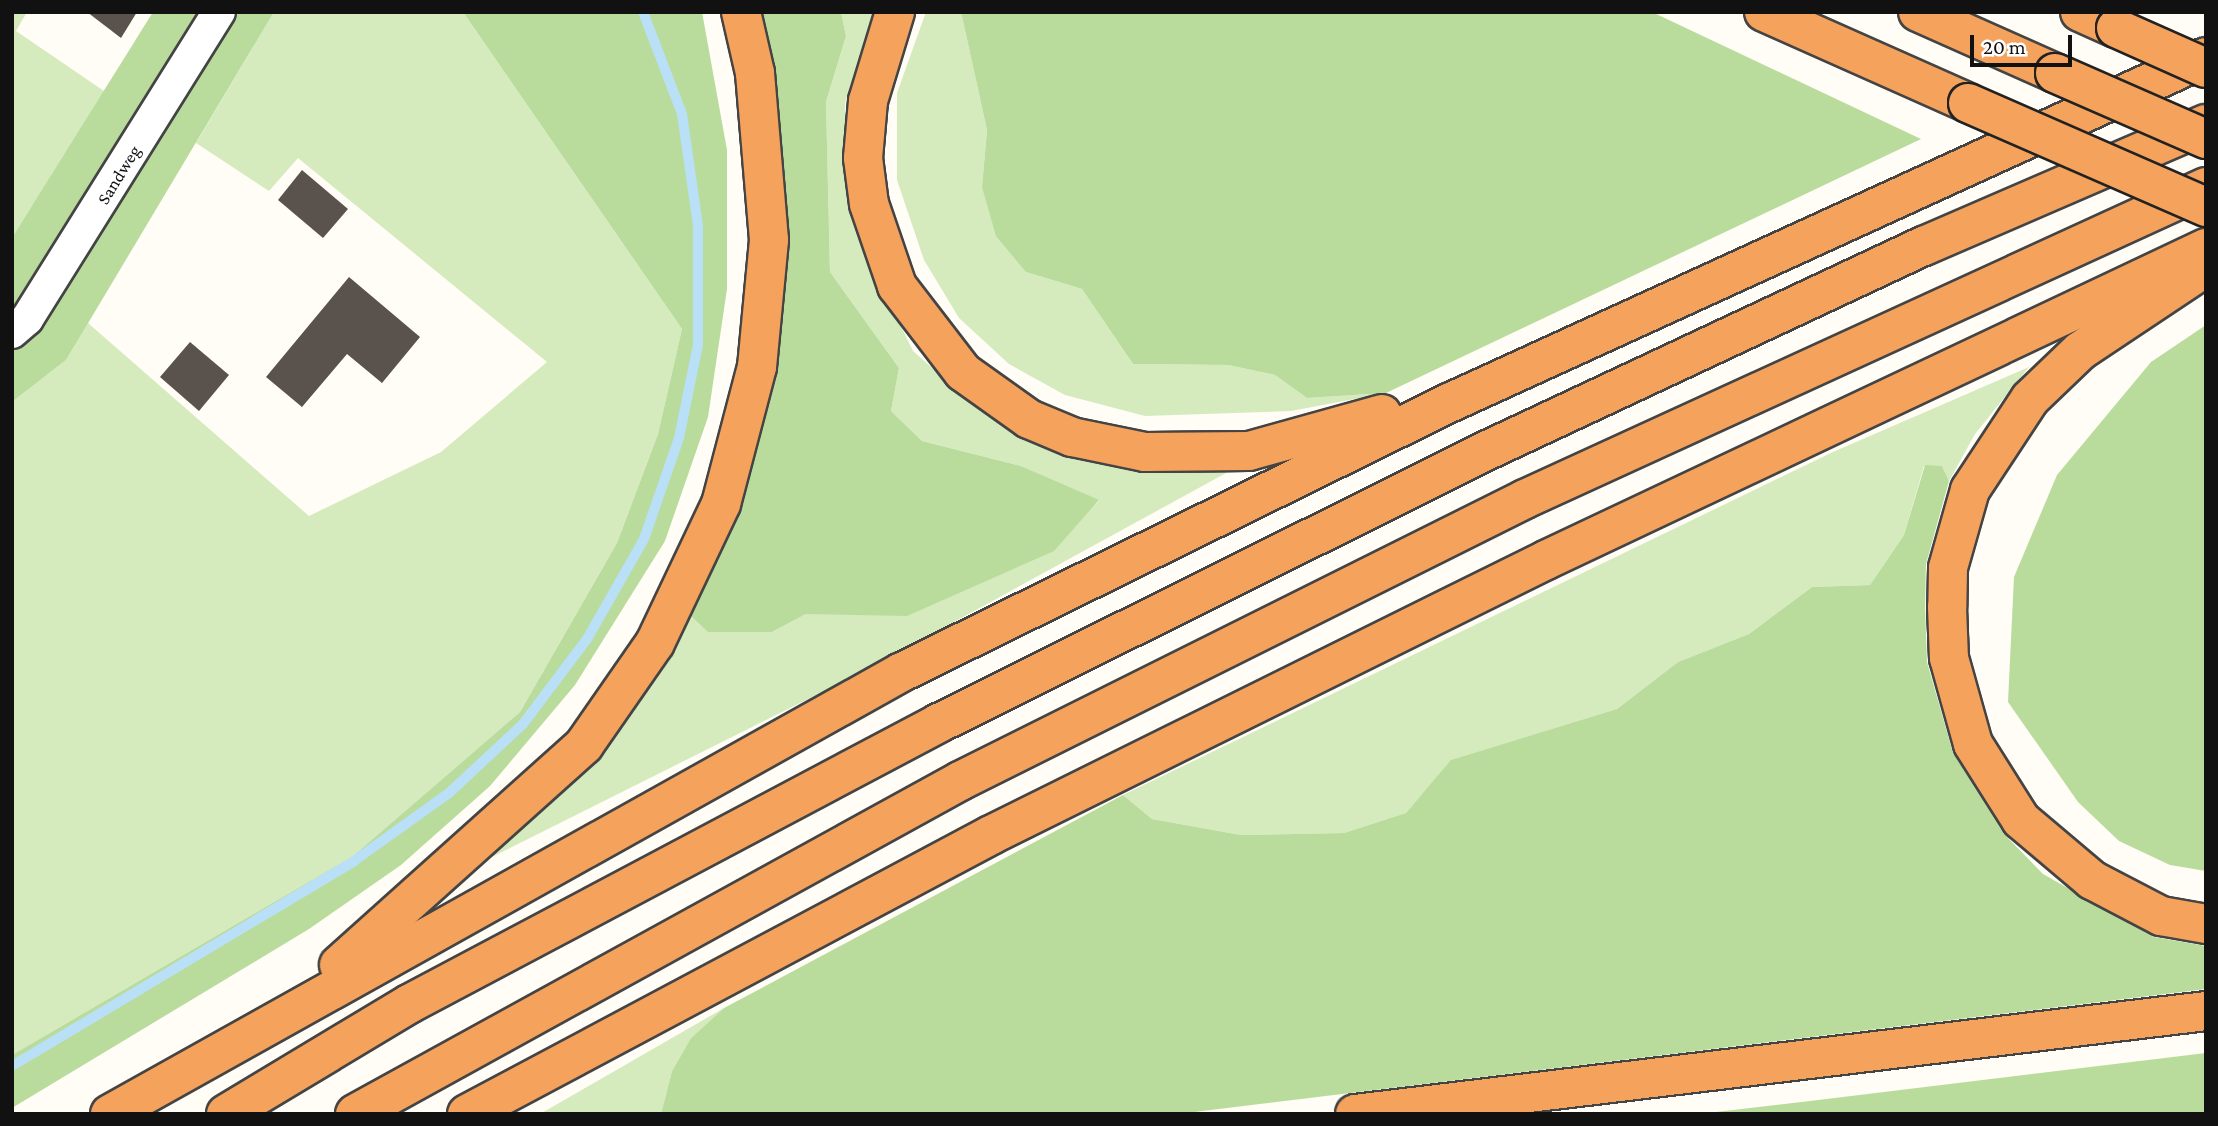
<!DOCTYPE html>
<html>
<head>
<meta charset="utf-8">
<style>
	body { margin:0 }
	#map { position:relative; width:2218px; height:1126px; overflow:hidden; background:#fffdf5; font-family:"Crimson Pro",serif }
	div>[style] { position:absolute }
	.green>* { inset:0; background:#d5ebbd }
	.forest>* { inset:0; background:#b9dc9c }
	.stream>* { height:10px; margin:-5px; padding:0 5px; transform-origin:5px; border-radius:5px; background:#b9e0f7 }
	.building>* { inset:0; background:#5a524d }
	.roads { filter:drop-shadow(2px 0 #444) drop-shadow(-2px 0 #444) drop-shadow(0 2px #444) drop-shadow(0 -2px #444) }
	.minor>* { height:32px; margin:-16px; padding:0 16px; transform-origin:16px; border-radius:16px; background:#fff }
	.motorway>* { height:38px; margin:-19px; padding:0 19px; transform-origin:19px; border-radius:19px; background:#f5a25d }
	.bridges { filter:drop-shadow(2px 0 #222) drop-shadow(-2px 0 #222) drop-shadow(0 2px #222) drop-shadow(0 -2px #222) }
	.motorway-bridge>* { height:38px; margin:-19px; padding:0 19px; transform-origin:19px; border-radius:19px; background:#f5a25d }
	span { translate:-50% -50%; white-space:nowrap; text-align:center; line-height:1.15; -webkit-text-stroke:7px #fff; paint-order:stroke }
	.street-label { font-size:18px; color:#111 }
	.frame { position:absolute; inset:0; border:14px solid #111; pointer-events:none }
	.scale { position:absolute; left:1970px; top:35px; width:102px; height:32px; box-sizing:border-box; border:4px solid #111; border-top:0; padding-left:9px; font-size:21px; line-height:24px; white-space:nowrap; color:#111; -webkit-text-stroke:5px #fff; paint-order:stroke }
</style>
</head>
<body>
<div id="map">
	<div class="green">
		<i style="clip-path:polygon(12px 12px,27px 12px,16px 31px,107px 93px,12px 238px)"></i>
		<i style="clip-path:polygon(274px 12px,463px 12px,682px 329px,658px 434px,617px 543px,520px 712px,353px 856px,12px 1055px,12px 402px,66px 360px,88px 323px,309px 516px,441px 452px,547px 362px,298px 158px,269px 191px,196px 143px)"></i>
		<i style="clip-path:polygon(841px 12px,873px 12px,845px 103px,846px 175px,870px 263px,913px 351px,982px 412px,1069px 452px,1237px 467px,872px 667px,480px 863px,687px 612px,772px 632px,806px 614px,874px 612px,1076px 523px,1099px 501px,1021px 466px,922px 441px,891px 411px,899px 368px,830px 272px,826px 102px,846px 36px)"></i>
		<i style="clip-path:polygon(926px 12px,961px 12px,987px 130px,982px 187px,1026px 272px,1082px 289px,1133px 364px,1228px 365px,1275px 375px,1307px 398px,1386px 393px,1291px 411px,1145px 416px,1065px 395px,1009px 364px,959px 318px,924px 260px,897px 180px,897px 93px)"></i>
		<i style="clip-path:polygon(2029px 367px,1975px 434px,1949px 481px,1942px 466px,1924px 466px,1904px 535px,1870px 585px,1812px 587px,1749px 634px,1678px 662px,1617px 709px,1452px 760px,1406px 813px,1344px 833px,1241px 835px,1152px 819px,1123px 795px,1833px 452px)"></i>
		<i style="clip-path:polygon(724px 1008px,691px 1038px,672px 1071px,661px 1114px,540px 1114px)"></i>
	</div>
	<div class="forest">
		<i style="clip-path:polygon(153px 12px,274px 12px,66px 360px,12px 402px,12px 238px)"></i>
		<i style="clip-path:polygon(463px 12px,702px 12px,727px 150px,727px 289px,708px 417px,665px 541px,575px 685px,490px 786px,401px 865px,309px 929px,12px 1108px,12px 1055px,353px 856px,520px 712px,617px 543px,658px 434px,682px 329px)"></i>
		<i style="clip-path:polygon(758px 12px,841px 12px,846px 36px,826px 102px,830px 272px,899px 368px,891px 411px,922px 441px,1021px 466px,1099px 500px,1054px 551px,907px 616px,806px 614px,772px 632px,708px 632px,687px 612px,759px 421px)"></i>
		<i style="clip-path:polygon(961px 12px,1652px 12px,1921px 139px,1386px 393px,1307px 398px,1275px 375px,1228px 365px,1133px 364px,1082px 289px,1026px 272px,996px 236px,982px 187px,987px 130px)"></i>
		<i style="clip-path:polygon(2206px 325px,2206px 871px,2170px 865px,2119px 841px,2078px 802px,2008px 702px,2014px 577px,2057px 475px,2151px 362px)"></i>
		<i style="clip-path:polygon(1925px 465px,1942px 466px,1949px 481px,1926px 564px,1925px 607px,1927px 662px,1953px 753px,2004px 834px,2043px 874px,2154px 937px,2206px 946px,2206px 989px,1178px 1114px,661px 1114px,672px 1071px,691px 1038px,724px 1008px,1123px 795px,1152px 819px,1241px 835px,1344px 833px,1406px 813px,1451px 760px,1617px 709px,1678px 662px,1749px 634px,1812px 587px,1870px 585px,1904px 535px)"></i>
		<i style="clip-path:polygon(2206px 1053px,2206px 1114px,1699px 1114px,1810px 1101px)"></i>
	</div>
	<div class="stream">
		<i style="left:12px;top:1066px;width:399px;rotate:-30.9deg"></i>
		<i style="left:354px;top:861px;width:117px;rotate:-35.6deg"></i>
		<i style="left:449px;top:793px;width:101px;rotate:-43deg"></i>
		<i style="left:523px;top:724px;width:106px;rotate:-53deg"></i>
		<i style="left:587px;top:639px;width:115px;rotate:-60.3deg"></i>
		<i style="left:644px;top:539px;width:107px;rotate:-70.9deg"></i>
		<i style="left:679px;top:438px;width:95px;rotate:-78.5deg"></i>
		<i style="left:698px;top:345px;width:119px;rotate:-90deg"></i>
		<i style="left:698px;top:226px;width:113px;rotate:-98.1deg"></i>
		<i style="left:682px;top:114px;width:109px;rotate:-110.9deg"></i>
	</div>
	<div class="building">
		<i style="clip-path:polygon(87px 12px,137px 12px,121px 38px)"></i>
		<i style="clip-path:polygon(302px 170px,348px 209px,323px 238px,278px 200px)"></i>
		<i style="clip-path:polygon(349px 277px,420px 337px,382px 383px,347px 354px,302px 407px,266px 377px)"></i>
		<i style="clip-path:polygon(190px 342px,229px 375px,199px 411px,160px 377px)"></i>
	</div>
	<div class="roads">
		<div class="minor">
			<i style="left:12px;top:332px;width:20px;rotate:-41deg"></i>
			<i style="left:27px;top:319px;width:362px;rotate:-58deg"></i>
		</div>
		<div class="motorway">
			<i style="left:895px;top:12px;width:93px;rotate:106.9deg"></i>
			<i style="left:868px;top:101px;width:57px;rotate:95deg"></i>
			<i style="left:863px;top:158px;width:46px;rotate:82.6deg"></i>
			<i style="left:869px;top:204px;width:87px;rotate:71.1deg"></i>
			<i style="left:897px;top:286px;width:108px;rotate:52.5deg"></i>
			<i style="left:963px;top:372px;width:81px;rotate:35.5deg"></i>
			<i style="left:1029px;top:419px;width:47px;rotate:22.7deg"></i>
			<i style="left:1072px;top:437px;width:75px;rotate:11.6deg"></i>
			<i style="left:1145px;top:452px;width:104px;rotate:-0.6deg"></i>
			<i style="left:1249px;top:451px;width:138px;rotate:-15.5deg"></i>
			<i style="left:1764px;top:12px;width:223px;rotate:24deg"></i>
			<i style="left:1918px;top:12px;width:150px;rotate:24deg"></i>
			<i style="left:2080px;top:12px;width:39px;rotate:24deg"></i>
			<i style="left:2206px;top:267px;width:151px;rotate:146.3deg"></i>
			<i style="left:2080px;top:351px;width:69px;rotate:136.2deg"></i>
			<i style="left:2030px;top:399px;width:109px;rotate:123.4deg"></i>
			<i style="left:1970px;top:490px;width:81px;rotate:105.8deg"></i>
			<i style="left:1948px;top:568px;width:39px;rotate:91deg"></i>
			<i style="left:1947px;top:607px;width:51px;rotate:87.8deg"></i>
			<i style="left:1949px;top:658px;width:89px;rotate:74.4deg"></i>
			<i style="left:1973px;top:744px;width:90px;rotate:57.7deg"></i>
			<i style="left:2021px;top:820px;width:93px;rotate:40.2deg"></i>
			<i style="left:2092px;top:880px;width:78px;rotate:27.6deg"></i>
			<i style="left:2161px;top:916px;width:46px;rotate:10.1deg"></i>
			<i style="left:339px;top:965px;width:329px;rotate:-41.9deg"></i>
			<i style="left:584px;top:745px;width:124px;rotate:-55.2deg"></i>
			<i style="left:655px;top:643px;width:154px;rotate:-64.6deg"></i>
			<i style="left:721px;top:504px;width:142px;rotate:-75.3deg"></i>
			<i style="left:757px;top:367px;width:128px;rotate:-84.6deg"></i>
			<i style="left:769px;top:240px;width:168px;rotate:-94.8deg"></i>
			<i style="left:755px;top:73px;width:63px;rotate:-102.9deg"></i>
			<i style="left:110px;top:1114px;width:907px;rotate:-29.17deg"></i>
			<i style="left:902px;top:672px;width:610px;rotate:-26.19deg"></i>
			<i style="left:1449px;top:403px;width:832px;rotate:-24.56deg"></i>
			<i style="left:226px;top:1114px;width:214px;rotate:-31deg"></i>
			<i style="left:409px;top:1004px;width:600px;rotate:-27.93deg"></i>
			<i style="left:939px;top:723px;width:615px;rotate:-26.44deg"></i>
			<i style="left:1490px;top:449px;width:479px;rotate:-25.1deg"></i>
			<i style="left:1924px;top:246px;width:307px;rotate:-23.4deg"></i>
			<i style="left:355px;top:1114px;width:691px;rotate:-28.83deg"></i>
			<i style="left:960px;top:781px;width:631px;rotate:-26.52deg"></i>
			<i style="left:1525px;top:499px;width:749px;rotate:-24.61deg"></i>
			<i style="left:467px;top:1114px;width:594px;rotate:-28.03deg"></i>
			<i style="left:991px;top:835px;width:619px;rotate:-26.36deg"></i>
			<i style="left:1546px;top:560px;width:730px;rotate:-25.3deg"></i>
			<i style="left:1355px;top:1114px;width:857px;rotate:-6.9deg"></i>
		</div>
	</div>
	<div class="bridges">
		<div class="motorway-bridge">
			<i style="left:2116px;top:28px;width:98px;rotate:24deg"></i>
			<i style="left:2055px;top:73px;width:165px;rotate:23.6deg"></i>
			<i style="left:1968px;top:103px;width:260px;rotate:23.6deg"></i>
		</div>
	</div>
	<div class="street-label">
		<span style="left:119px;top:175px;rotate:-58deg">Sandweg</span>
	</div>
	<div class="frame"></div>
	<div class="scale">20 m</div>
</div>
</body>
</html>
